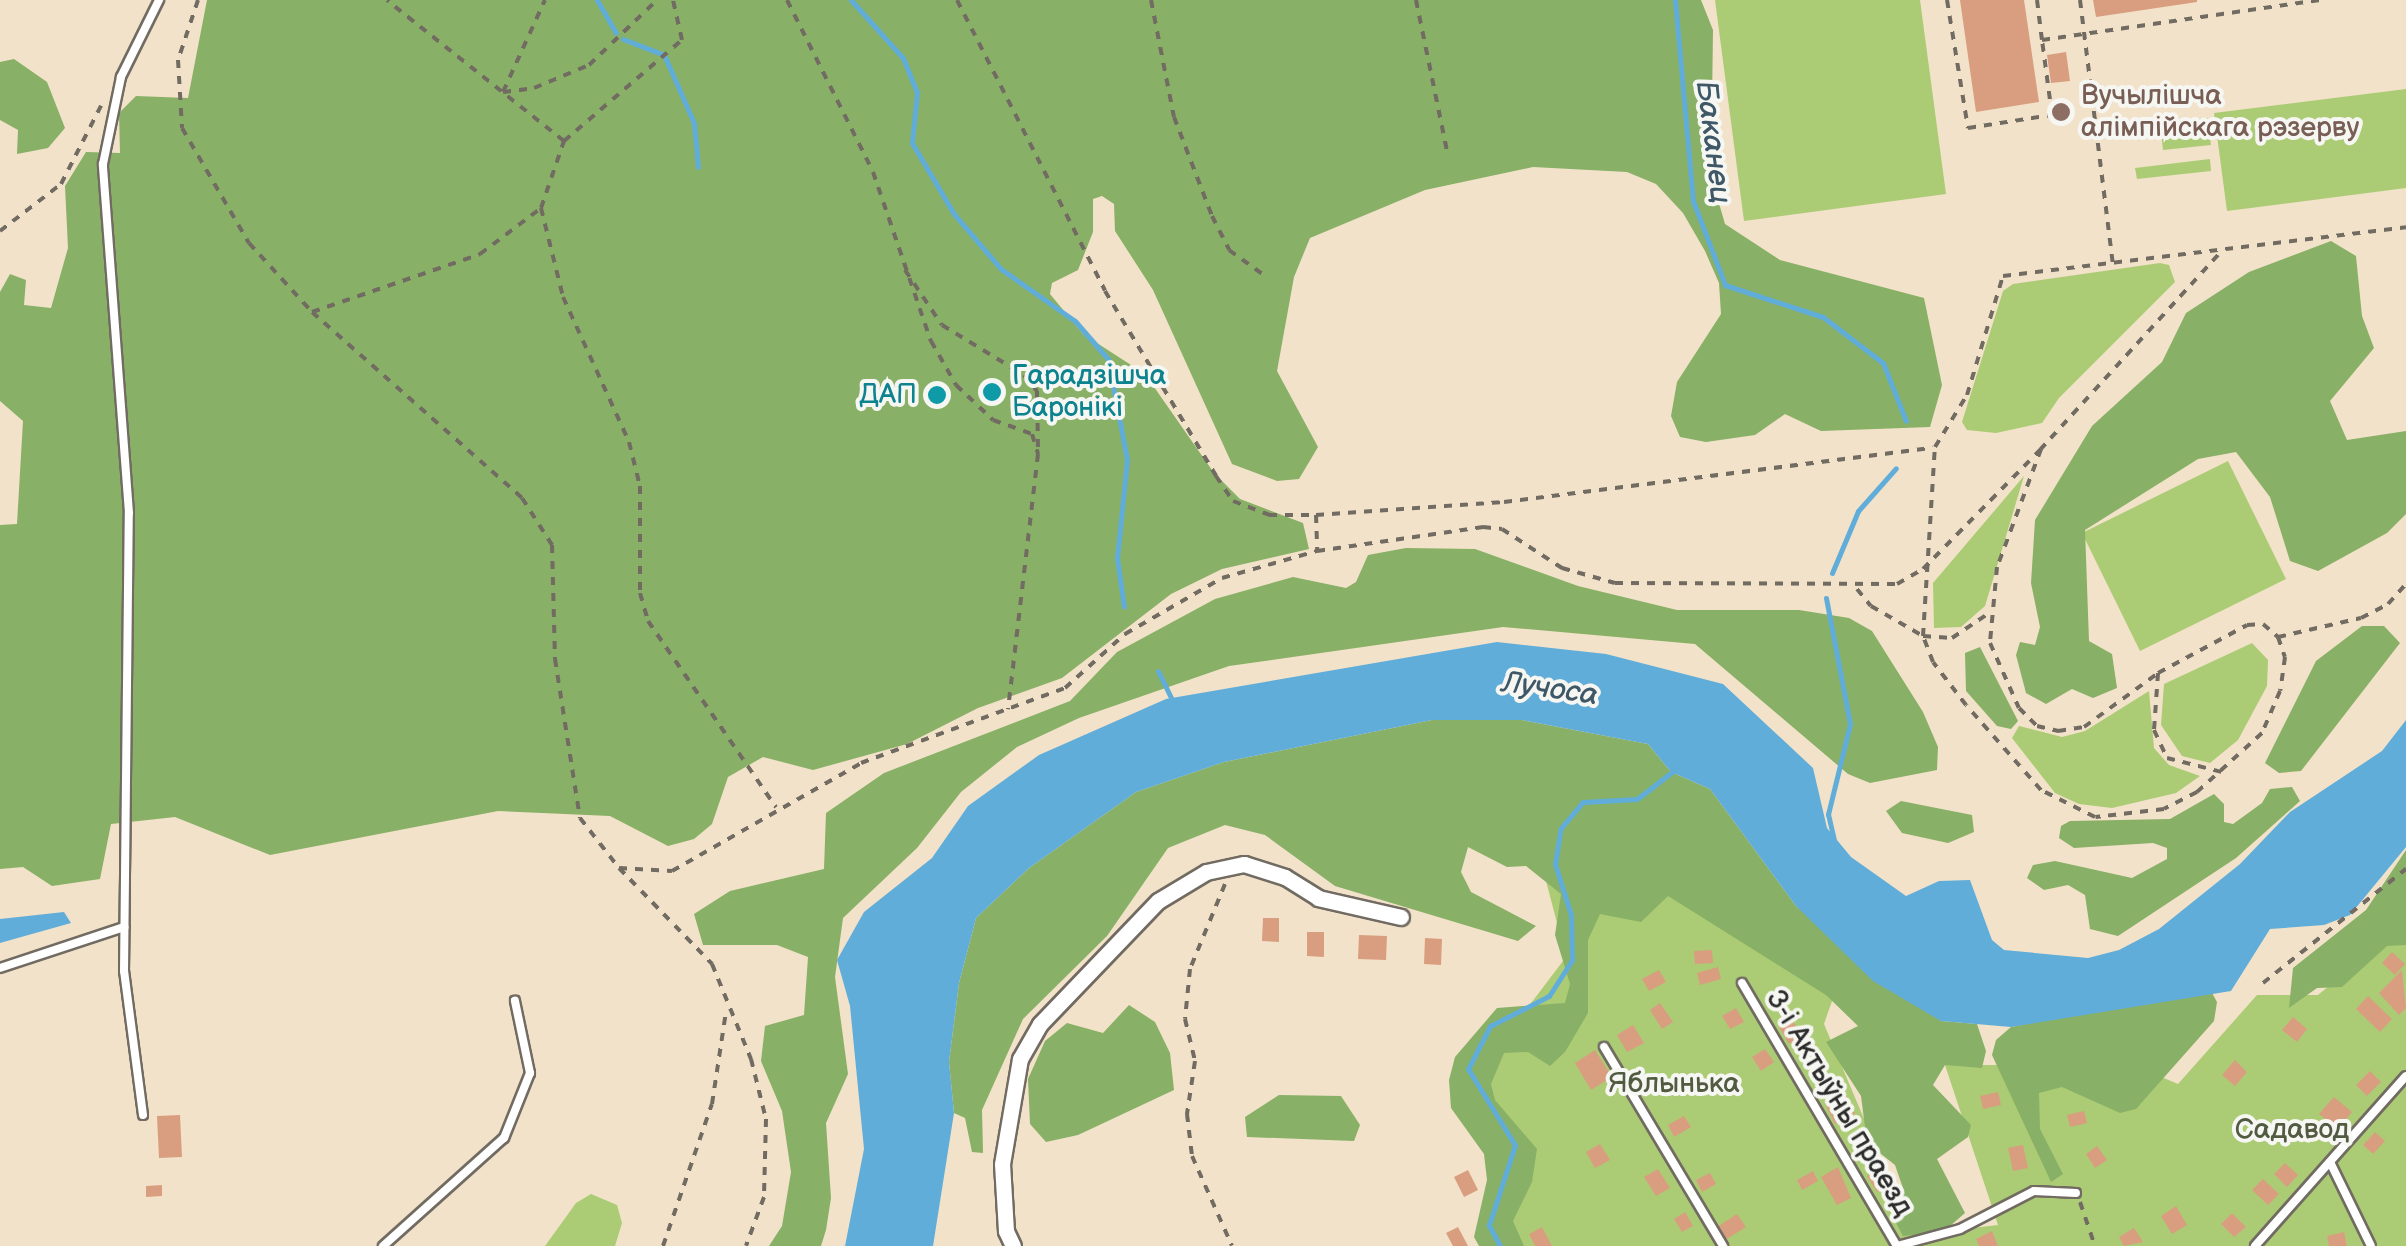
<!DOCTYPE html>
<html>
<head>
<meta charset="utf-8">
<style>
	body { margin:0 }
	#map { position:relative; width:2406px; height:1246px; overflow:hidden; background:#f2e2c9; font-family:"Balsamiq Sans",sans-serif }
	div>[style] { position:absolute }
	.green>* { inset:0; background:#abcc74 }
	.forest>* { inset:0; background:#88b066 }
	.water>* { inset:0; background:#61adda }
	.stream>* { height:5px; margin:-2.5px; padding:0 2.5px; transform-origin:2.5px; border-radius:2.5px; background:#61adda }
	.building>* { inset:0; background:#d99e7f }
	.path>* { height:4px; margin-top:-2px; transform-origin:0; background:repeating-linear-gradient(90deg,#716b62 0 8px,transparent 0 16px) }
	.roads { filter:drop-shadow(2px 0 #716b62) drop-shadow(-2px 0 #716b62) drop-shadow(0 2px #716b62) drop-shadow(0 -2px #716b62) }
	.service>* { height:8px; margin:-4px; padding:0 4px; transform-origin:4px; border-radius:4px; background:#fff }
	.minor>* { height:15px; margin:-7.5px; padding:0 7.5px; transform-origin:7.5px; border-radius:7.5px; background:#fff }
	.dots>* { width:28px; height:28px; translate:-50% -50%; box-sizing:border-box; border:5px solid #f6f6f2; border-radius:50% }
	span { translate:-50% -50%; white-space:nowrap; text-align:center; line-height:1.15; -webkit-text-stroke:8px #f6f6f2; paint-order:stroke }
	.education-label { font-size:28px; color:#785e54 }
	.left { translate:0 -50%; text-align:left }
	.culture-label { font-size:28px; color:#0d838f }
	.right { translate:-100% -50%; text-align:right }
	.park-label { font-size:28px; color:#515b41 }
	.street-label { font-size:28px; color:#2b2b2b }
	.water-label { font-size:30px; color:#3e5868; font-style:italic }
</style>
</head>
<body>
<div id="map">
	<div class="green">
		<i style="clip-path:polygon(1715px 0,1920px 0,1946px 194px,1744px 221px)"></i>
		<i style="clip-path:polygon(2406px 89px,2406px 188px,2227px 211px,2214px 113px)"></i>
		<i style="clip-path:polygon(2208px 118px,2211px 145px,2163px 150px,2160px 123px)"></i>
		<i style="clip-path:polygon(2210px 159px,2211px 171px,2137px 179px,2135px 168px)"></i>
		<i style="clip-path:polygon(2160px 263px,2169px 265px,2175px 282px,2059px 398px,2042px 423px,1996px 433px,1967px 430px,1962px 422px,2003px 291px,2013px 284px)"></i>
		<i style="clip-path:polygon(2228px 461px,2286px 579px,2140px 651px,2082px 533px)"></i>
		<i style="clip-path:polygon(2024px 476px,1985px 606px,1961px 627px,1934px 628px,1933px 583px)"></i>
		<i style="clip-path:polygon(2252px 643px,2268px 660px,2267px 686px,2238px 740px,2210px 763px,2182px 756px,2161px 725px,2164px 684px)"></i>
		<i style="clip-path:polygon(2149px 691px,2154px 748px,2169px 765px,2200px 776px,2176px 793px,2112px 808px,2079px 804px,2055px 793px,2012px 738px,2019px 726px,2062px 737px,2085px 731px)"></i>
		<i style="clip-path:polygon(1546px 881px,1712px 893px,1838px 984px,1824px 1024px,1913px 1235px,1998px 1225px,1945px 1065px,2133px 1065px,2178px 1084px,2257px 995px,2318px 995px,2406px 922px,2406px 1246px,1492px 1246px,1507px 1155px,1466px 1089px,1566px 957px)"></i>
		<i style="clip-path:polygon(591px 1194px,617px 1205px,622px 1223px,615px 1246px,545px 1246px,576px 1203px)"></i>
	</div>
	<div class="forest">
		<i style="clip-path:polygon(207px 0,1701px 0,1713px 30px,1711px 176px,1725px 224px,1780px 260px,1924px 298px,1942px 385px,1930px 427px,1821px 431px,1785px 414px,1755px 435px,1706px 442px,1680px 437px,1671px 416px,1677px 382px,1721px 314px,1719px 283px,1705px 251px,1683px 213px,1656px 184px,1627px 172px,1533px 167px,1425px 190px,1310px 238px,1294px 277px,1277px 371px,1318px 447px,1299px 479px,1277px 481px,1232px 464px,1153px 290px,1115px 231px,1114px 204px,1102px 196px,1093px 199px,1093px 232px,1078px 270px,1052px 283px,1050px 294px,1083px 334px,1145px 374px,1214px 473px,1240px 499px,1303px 523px,1309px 549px,1222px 569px,1171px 594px,1062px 678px,978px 708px,907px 744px,813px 770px,763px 757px,728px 777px,712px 824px,694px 839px,668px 846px,610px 816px,498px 811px,270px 855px,175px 817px,111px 824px,100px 879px,52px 886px,23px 867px,0 869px,0 525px,17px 524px,23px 421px,0 401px,0 292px,10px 274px,26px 280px,24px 305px,51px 308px,68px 248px,65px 186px,86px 152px,120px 153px,119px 113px,136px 96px,188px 98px)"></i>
		<i style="clip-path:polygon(14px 59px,47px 82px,65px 128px,48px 148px,17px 154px,18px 130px,0 120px,0 62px)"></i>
		<i style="clip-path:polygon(2331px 241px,2356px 256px,2362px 316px,2374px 348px,2330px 401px,2347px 440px,2406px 431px,2406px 514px,2387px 533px,2318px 571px,2290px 561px,2270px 497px,2236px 452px,2198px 459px,2085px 530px,2089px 641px,2112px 654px,2117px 688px,2093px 698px,2072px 689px,2046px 704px,2026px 693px,2016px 655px,2020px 642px,2035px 645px,2040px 627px,2031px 583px,2035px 520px,2092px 426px,2162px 362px,2186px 313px,2249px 272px)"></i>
		<i style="clip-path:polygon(1406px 548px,1475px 549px,1578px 586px,1677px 610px,1799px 610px,1849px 618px,1872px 631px,1923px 712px,1938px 747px,1937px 770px,1870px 783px,1848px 774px,1695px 644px,1503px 627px,1229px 666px,1079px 718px,1017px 747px,961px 792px,917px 848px,843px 918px,835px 977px,848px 1074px,826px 1123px,831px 1198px,826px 1230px,821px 1246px,769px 1246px,782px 1226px,791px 1172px,782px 1111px,761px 1061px,765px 1026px,804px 1015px,808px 957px,777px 945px,703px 945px,694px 914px,730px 891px,824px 869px,826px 813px,884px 773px,1070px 701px,1117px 652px,1215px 599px,1293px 577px,1346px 588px,1356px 582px,1368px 555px)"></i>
		<i style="clip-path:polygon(2362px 626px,2384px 626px,2400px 643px,2301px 771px,2279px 773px,2265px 763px,2316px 661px)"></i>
		<i style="clip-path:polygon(1980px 647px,2018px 721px,2011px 729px,1997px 726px,1966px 691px,1965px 653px)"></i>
		<i style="clip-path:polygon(1432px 720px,1522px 720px,1648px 744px,1671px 772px,1710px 789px,1796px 906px,1941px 1021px,1977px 1024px,1986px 1051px,1982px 1068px,1945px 1065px,1933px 1085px,1971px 1125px,1968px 1137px,1937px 1159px,1965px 1213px,1943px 1232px,1903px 1236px,1895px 1221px,1904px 1191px,1895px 1165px,1867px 1143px,1861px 1096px,1826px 1042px,1858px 1026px,1826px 995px,1668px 896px,1641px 922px,1600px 914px,1588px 940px,1588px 1013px,1565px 1052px,1550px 1066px,1528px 1052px,1504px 1053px,1491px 1084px,1495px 1100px,1537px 1149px,1532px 1182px,1513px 1221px,1524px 1246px,1479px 1246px,1474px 1237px,1487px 1180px,1484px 1154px,1451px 1108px,1449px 1080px,1455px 1057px,1497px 1008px,1565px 1003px,1570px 984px,1555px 935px,1561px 894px,1526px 866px,1507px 867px,1468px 847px,1461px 872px,1471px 892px,1536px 926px,1518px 941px,1335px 886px,1265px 835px,1225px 825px,1168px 848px,1107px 936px,1023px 1019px,982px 1110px,983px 1153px,972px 1152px,965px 1118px,954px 1113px,949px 1062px,959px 983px,976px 918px,1029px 868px,1136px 792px,1224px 762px)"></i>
		<i style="clip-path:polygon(2292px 787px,2300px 801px,2236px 858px,2118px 936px,2090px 929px,2085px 895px,2068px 885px,2044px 890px,2027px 878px,2033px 865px,2055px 861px,2132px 878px,2167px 859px,2167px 848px,2153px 843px,2074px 848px,2059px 838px,2061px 826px,2070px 821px,2170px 819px,2214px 794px,2224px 804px,2224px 822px,2233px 824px,2262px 803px,2270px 789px)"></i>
		<i style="clip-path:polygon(1901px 801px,1972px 815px,1974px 832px,1948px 843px,1902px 833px,1886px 811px)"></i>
		<i style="clip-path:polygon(2406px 850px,2406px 945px,2387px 946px,2342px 987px,2317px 988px,2289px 1008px,2293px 968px,2366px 910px)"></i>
		<i style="clip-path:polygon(2210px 989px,2217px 1002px,2214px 1021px,2136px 1109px,2120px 1113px,2062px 1087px,2039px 1093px,2040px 1129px,2063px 1174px,2051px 1182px,1992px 1055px,1996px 1040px,2011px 1027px)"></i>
		<i style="clip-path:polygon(1129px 1005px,1155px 1022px,1170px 1053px,1174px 1090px,1078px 1135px,1046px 1142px,1030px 1124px,1028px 1079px,1045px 1041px,1067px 1023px,1103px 1033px)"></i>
		<i style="clip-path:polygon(1279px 1095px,1341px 1096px,1360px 1125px,1354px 1141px,1247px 1137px,1245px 1117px)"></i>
	</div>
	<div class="water">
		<i style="clip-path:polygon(1497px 642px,1606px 654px,1723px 684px,1813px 768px,1827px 828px,1851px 857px,1906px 896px,1939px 881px,1970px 880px,1992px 940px,2004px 950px,2088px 958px,2119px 950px,2159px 929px,2240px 864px,2290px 812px,2382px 751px,2406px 720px,2406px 847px,2350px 915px,2324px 925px,2270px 929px,2231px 991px,2011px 1027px,1941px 1021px,1873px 981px,1796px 906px,1710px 789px,1671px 772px,1648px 744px,1522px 720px,1432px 720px,1224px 762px,1136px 792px,1029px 868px,976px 918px,959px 983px,949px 1062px,954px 1113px,933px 1246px,845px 1246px,864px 1149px,850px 1006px,837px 960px,864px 912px,932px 858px,968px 806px,1039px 755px,1166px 699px)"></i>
		<i style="clip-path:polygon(64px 912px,71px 923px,0 943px,0 919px)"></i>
	</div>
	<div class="stream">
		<i style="left:597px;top:0;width:38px;rotate:60deg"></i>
		<i style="left:851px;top:0;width:78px;rotate:48.1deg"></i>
		<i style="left:903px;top:58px;width:37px;rotate:68deg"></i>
		<i style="left:917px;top:92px;width:51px;rotate:95.6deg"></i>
		<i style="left:912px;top:143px;width:82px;rotate:59.4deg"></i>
		<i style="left:954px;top:214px;width:72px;rotate:49.5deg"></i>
		<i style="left:1001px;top:269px;width:90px;rotate:35.1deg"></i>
		<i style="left:1075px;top:321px;width:50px;rotate:49deg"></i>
		<i style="left:1108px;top:359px;width:103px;rotate:79.3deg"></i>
		<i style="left:1127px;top:460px;width:99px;rotate:95.8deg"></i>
		<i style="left:1117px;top:558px;width:49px;rotate:81.9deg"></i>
		<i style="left:1675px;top:0;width:202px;rotate:84.9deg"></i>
		<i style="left:1693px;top:201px;width:90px;rotate:69.1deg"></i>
		<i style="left:1725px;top:285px;width:103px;rotate:18.1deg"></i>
		<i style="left:1823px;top:317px;width:76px;rotate:37.5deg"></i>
		<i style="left:1883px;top:363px;width:62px;rotate:68.4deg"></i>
		<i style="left:623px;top:39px;width:42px;rotate:21deg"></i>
		<i style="left:665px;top:57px;width:72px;rotate:66.3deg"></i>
		<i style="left:694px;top:123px;width:44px;rotate:84.8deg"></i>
		<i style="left:1832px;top:573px;width:67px;rotate:-67.2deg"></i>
		<i style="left:1858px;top:511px;width:57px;rotate:-48.5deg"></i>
		<i style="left:1826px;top:598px;width:128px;rotate:79.2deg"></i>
		<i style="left:1850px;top:724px;width:93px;rotate:103.7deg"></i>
		<i style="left:1828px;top:814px;width:26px;rotate:77deg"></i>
		<i style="left:1158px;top:671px;width:37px;rotate:64deg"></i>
		<i style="left:1500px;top:1246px;width:24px;rotate:-118deg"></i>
		<i style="left:1489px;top:1225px;width:84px;rotate:-72deg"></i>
		<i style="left:1515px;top:1145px;width:89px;rotate:-121.7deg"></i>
		<i style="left:1468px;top:1069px;width:48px;rotate:-62.9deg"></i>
		<i style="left:1490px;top:1026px;width:66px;rotate:-27deg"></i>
		<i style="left:1549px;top:996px;width:43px;rotate:-57.4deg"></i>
		<i style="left:1572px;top:960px;width:45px;rotate:-91.3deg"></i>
		<i style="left:1571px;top:915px;width:53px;rotate:-107.4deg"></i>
		<i style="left:1555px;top:864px;width:36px;rotate:-81deg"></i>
		<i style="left:1561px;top:828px;width:34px;rotate:-50deg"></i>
		<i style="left:1583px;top:802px;width:54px;rotate:-3.2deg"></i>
		<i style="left:1637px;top:799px;width:49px;rotate:-37.6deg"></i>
	</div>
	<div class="building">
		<i style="clip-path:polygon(1960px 0,2024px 0,2039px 102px,1976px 112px)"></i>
		<i style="clip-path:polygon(2093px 0,2197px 0,2197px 2px,2096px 17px)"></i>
		<i style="clip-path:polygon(2066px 52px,2070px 81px,2051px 83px,2047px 55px)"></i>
		<i style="clip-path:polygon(1263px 918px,1279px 918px,1279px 942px,1262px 941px)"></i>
		<i style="clip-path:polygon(1307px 932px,1324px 932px,1324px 957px,1307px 956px)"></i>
		<i style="clip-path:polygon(1359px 935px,1387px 936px,1386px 960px,1358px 959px)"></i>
		<i style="clip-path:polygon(1425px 938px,1442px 939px,1441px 965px,1424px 964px)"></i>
		<i style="clip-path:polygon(1712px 950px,1713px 963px,1695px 964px,1694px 951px)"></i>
		<i style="clip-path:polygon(2392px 952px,2405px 964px,2395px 975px,2382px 963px)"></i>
		<i style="clip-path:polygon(1718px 967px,1721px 979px,1700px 985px,1697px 973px)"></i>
		<i style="clip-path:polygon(1659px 970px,1666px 982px,1649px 991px,1642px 979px)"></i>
		<i style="clip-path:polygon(2402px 970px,2406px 1008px,2399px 1015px,2379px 993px)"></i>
		<i style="clip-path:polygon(2368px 996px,2392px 1019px,2380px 1032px,2356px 1009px)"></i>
		<i style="clip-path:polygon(1660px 1003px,1673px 1022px,1662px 1029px,1650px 1010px)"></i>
		<i style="clip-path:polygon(1736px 1008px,1744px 1022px,1730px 1029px,1722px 1016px)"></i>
		<i style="clip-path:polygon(2293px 1017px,2307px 1029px,2297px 1042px,2282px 1030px)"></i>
		<i style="clip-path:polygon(1792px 1020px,1802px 1037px,1789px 1044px,1779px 1027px)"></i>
		<i style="clip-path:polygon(1633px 1025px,1644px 1043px,1627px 1052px,1617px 1035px)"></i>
		<i style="clip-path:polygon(1765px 1049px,1774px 1062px,1761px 1071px,1752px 1057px)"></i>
		<i style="clip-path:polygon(1595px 1050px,1612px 1077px,1591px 1090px,1575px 1063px)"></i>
		<i style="clip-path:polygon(2235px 1060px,2247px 1072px,2235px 1086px,2222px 1075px)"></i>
		<i style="clip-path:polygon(2370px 1071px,2381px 1082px,2367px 1096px,2356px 1085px)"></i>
		<i style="clip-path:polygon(1998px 1092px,2001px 1105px,1983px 1109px,1980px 1096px)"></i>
		<i style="clip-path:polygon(1845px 1093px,1855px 1114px,1835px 1124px,1825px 1103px)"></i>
		<i style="clip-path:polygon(2334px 1097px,2352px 1112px,2338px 1129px,2319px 1114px)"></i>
		<i style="clip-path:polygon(2084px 1111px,2087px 1123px,2070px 1127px,2067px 1115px)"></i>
		<i style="clip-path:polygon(180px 1115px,182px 1157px,159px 1158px,157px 1116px)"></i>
		<i style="clip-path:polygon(1684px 1116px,1691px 1127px,1674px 1137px,1668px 1125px)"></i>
		<i style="clip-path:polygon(2375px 1132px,2385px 1141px,2373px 1154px,2363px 1145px)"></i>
		<i style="clip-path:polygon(1600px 1144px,1610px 1160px,1595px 1168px,1586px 1152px)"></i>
		<i style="clip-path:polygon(2023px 1145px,2028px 1168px,2013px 1171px,2008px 1148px)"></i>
		<i style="clip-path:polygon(2097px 1146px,2107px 1160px,2095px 1168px,2086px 1154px)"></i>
		<i style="clip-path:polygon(2285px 1163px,2298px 1175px,2287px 1187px,2274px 1174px)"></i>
		<i style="clip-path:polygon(1838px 1167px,1851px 1198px,1837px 1205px,1821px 1177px)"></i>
		<i style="clip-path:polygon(1881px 1168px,1890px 1184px,1877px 1192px,1867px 1176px)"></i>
		<i style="clip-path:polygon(1658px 1169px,1670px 1188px,1656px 1196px,1644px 1177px)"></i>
		<i style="clip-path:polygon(1468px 1170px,1478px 1190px,1464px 1197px,1454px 1177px)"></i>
		<i style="clip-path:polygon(1813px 1171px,1818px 1181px,1802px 1190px,1797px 1180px)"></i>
		<i style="clip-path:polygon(1710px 1173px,1716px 1184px,1702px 1192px,1696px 1180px)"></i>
		<i style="clip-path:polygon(2263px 1179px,2279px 1194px,2268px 1205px,2252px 1190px)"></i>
		<i style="clip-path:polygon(162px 1185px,162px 1196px,146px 1197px,146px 1186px)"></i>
		<i style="clip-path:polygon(2176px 1206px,2187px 1225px,2172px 1234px,2161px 1216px)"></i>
		<i style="clip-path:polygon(1685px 1212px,1693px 1226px,1682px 1232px,1674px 1219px)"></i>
		<i style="clip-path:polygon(2232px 1213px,2246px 1227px,2234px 1237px,2221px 1224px)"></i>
		<i style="clip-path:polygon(1737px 1214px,1746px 1227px,1725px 1240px,1717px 1227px)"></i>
		<i style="clip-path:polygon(1458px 1227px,1468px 1246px,1453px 1246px,1446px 1233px)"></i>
		<i style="clip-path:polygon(1542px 1227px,1552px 1246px,1535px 1246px,1529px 1234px)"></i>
		<i style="clip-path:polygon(2134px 1228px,2143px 1242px,2124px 1246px,2119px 1237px)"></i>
		<i style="clip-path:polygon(1992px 1231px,1998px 1246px,1979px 1246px,1976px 1239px)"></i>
		<i style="clip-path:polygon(2344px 1232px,2347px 1246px,2329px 1246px,2327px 1236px)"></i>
	</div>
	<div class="path">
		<i style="left:198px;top:0;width:63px;rotate:108.4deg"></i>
		<i style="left:178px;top:60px;width:68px;rotate:86.6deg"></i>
		<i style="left:182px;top:128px;width:133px;rotate:59.8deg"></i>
		<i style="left:249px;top:243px;width:93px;rotate:47.6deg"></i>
		<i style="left:312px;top:312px;width:281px;rotate:41.5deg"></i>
		<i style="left:522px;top:498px;width:56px;rotate:57.4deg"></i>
		<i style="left:552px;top:545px;width:114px;rotate:88.5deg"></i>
		<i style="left:555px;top:659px;width:161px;rotate:81.1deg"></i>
		<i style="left:580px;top:818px;width:63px;rotate:52deg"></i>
		<i style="left:619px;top:868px;width:53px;rotate:3.2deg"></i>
		<i style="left:672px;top:871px;width:218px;rotate:-29.7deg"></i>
		<i style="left:861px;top:763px;width:217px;rotate:-20.2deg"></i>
		<i style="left:1065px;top:688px;width:81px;rotate:-42deg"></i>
		<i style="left:1125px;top:634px;width:112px;rotate:-30deg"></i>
		<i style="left:1222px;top:578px;width:99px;rotate:-15.9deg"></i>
		<i style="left:1317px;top:551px;width:168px;rotate:-8.2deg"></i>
		<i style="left:1483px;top:527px;width:19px;rotate:6deg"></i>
		<i style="left:1502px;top:529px;width:72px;rotate:33deg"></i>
		<i style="left:1562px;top:568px;width:55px;rotate:15.8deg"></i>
		<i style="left:1615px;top:583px;width:282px;rotate:0.2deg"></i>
		<i style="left:1897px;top:584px;width:30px;rotate:-30deg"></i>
		<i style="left:1923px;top:569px;width:168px;rotate:-45.5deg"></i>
		<i style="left:787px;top:0;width:192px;rotate:63.4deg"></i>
		<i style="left:873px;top:172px;width:179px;rotate:71.1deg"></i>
		<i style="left:931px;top:341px;width:51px;rotate:60.4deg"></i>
		<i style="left:956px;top:385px;width:51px;rotate:43.4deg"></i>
		<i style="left:993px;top:420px;width:41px;rotate:19.7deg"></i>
		<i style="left:1032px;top:434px;width:21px;rotate:73deg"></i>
		<i style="left:1038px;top:454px;width:257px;rotate:96.7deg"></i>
		<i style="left:957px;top:0;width:326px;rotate:63deg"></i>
		<i style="left:1105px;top:291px;width:216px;rotate:59deg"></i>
		<i style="left:1216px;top:476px;width:30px;rotate:56deg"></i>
		<i style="left:1233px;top:501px;width:39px;rotate:21deg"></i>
		<i style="left:1269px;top:515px;width:47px"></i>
		<i style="left:1316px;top:515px;width:36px;rotate:88deg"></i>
		<i style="left:1151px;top:0;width:119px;rotate:78.9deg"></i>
		<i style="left:1174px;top:117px;width:106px;rotate:69deg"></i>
		<i style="left:1212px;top:216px;width:38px;rotate:63deg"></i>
		<i style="left:1229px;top:250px;width:44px;rotate:35.8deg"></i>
		<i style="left:1416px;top:0;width:159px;rotate:78.4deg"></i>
		<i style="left:1947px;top:0;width:130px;rotate:80.7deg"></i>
		<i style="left:1968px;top:128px;width:85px;rotate:-8.8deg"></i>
		<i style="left:2052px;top:115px;width:76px;rotate:-97.6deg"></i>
		<i style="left:2042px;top:40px;width:281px;rotate:-8.2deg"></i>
		<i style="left:2037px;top:0;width:40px;rotate:82.9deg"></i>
		<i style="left:2080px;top:0;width:266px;rotate:82.9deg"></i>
		<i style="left:503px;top:92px;width:31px;rotate:-7deg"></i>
		<i style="left:534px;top:88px;width:60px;rotate:-22.7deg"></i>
		<i style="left:589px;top:65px;width:94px;rotate:-43.7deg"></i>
		<i style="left:503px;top:92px;width:101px;rotate:-65.5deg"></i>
		<i style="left:564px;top:141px;width:155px;rotate:-40.6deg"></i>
		<i style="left:682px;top:40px;width:41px;rotate:-102.7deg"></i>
		<i style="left:541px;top:208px;width:92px;rotate:76.1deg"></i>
		<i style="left:563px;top:297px;width:159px;rotate:65.5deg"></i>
		<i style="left:629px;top:442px;width:45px;rotate:76deg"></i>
		<i style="left:640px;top:486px;width:107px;rotate:90deg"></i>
		<i style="left:640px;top:593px;width:29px;rotate:74deg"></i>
		<i style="left:648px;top:621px;width:226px;rotate:55.5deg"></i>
		<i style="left:0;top:231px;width:77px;rotate:-37.6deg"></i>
		<i style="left:61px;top:184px;width:88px;rotate:-62.9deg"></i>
		<i style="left:2218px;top:255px;width:263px;rotate:132.4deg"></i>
		<i style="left:2041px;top:449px;width:126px;rotate:110.4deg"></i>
		<i style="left:1997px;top:567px;width:76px;rotate:95.3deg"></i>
		<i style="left:1990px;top:643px;width:71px;rotate:66deg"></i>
		<i style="left:2019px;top:708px;width:25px;rotate:45deg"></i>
		<i style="left:2037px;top:726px;width:22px;rotate:13deg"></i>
		<i style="left:2058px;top:731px;width:26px;rotate:-9deg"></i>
		<i style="left:2084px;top:727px;width:92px;rotate:-36.1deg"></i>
		<i style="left:2158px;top:673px;width:101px;rotate:-28.3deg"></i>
		<i style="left:2247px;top:625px;width:16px;rotate:-4deg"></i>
		<i style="left:2263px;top:624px;width:20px;rotate:41deg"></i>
		<i style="left:2278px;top:637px;width:21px;rotate:71deg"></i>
		<i style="left:2285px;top:657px;width:34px;rotate:98deg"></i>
		<i style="left:2280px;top:691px;width:46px;rotate:113.2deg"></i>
		<i style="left:2262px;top:733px;width:88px;rotate:137.8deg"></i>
		<i style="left:2197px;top:792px;width:37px;rotate:153deg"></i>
		<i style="left:2164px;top:809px;width:69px;rotate:173.4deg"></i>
		<i style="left:2095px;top:817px;width:60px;rotate:-153.4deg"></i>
		<i style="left:2041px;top:790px;width:113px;rotate:-131.4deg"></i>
		<i style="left:1966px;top:705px;width:54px;rotate:-127.5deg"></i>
		<i style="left:1933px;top:662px;width:28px;rotate:-111deg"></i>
		<i style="left:1923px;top:636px;width:189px;rotate:-86.4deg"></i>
		<i style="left:1935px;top:447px;width:61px;rotate:-58.4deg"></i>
		<i style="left:1967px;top:395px;width:124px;rotate:-73.2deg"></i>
		<i style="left:2003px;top:276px;width:406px;rotate:-6.9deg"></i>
		<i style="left:905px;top:270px;width:66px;rotate:56.1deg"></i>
		<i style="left:942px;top:325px;width:96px;rotate:31.4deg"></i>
		<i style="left:1024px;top:375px;width:21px;rotate:51deg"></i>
		<i style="left:1037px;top:391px;width:57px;rotate:89deg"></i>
		<i style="left:312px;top:312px;width:178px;rotate:-19deg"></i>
		<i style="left:480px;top:254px;width:76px;rotate:-37deg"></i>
		<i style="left:541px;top:208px;width:71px;rotate:-71.1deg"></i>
		<i style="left:564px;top:141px;width:226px;rotate:-141.5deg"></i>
		<i style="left:1316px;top:515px;width:188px;rotate:-4deg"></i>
		<i style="left:1504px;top:502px;width:432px;rotate:-7.2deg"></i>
		<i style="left:1857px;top:589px;width:22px;rotate:51deg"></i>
		<i style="left:1871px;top:606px;width:60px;rotate:30deg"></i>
		<i style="left:1923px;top:636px;width:29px;rotate:4deg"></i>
		<i style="left:1952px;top:638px;width:45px;rotate:-34deg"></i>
		<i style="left:2278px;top:637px;width:85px;rotate:-12.9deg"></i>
		<i style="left:2361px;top:618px;width:30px;rotate:-27deg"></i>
		<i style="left:2388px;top:604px;width:27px;rotate:-48deg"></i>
		<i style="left:2158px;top:673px;width:57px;rotate:94deg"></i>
		<i style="left:2154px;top:730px;width:31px;rotate:65deg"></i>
		<i style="left:2167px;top:758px;width:57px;rotate:14.3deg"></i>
		<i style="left:619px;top:868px;width:134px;rotate:45.9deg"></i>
		<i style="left:712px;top:964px;width:103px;rotate:67.7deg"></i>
		<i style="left:751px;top:1059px;width:62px;rotate:76deg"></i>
		<i style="left:766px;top:1119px;width:78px;rotate:91.5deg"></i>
		<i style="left:764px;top:1197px;width:52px;rotate:110.2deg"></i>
		<i style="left:1225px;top:884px;width:92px;rotate:112.4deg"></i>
		<i style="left:1190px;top:969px;width:50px;rotate:95.7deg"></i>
		<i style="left:1185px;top:1019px;width:43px;rotate:76.6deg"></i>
		<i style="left:1195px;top:1061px;width:54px;rotate:98.6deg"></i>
		<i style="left:1187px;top:1114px;width:42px;rotate:83.2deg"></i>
		<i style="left:1192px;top:1156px;width:98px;rotate:66deg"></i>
		<i style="left:2263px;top:983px;width:183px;rotate:-38.6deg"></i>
		<i style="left:2080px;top:1202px;width:46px;rotate:71.2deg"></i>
		<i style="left:663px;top:1246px;width:150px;rotate:-71deg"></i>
		<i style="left:712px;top:1104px;width:94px;rotate:-81.4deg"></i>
	</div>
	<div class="roads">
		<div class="service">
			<i style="left:0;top:968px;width:131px;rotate:-18.3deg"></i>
			<i style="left:1742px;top:983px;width:305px;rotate:59.5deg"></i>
			<i style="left:1604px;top:1047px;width:232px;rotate:59.1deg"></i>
			<i style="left:143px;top:1115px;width:145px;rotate:-97.5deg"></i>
			<i style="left:124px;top:971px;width:458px;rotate:-89.4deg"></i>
			<i style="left:129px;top:513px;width:350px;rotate:-94.3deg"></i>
			<i style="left:103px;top:164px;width:89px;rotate:-78.3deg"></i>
			<i style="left:121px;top:77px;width:86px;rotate:-63.7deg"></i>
			<i style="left:2330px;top:1162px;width:93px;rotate:64deg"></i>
			<i style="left:383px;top:1246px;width:162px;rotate:-41.8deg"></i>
			<i style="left:504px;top:1138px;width:70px;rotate:-68.2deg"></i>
			<i style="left:530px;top:1073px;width:74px;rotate:-101.8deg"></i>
			<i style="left:1897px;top:1246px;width:65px;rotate:-15.1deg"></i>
			<i style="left:1960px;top:1229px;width:83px;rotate:-27.2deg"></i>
			<i style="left:2034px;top:1191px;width:42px;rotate:2.7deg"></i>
			<i style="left:2255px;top:1246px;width:227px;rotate:-48.4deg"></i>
		</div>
		<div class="minor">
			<i style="left:1013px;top:1246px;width:17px;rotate:-115deg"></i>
			<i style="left:1006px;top:1231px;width:67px;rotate:-93.4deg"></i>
			<i style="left:1002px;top:1164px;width:107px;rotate:-80.3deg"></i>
			<i style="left:1020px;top:1059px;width:40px;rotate:-60.3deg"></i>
			<i style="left:1040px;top:1024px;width:170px;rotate:-46.2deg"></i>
			<i style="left:1158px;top:901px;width:56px;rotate:-31.1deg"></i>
			<i style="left:1206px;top:872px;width:39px;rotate:-12deg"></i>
			<i style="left:1244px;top:864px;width:43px;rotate:17.6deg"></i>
			<i style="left:1285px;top:877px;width:39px;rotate:32deg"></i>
			<i style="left:1318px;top:898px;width:85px;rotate:12.9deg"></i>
		</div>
	</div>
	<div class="dots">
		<i style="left:2061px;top:112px;background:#8d6e63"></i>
		<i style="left:992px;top:392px;background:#0f9aa8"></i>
		<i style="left:937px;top:395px;background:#0f9aa8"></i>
	</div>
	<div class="education-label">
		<span class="left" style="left:2081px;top:112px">Вучылішча<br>алімпійскага рэзерву</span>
	</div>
	<div class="culture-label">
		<span class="left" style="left:1012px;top:392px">Гарадзішча<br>Баронікі</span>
		<span class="right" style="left:917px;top:395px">ДАП</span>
	</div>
	<div class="park-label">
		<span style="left:1674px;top:1084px">Яблынька</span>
		<span style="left:2292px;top:1130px">Садавод</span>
	</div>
	<div class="street-label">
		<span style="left:1839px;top:1103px;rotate:59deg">3-і Актыўны праезд</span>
	</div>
	<div class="water-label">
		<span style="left:1713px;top:142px;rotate:83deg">Баканец</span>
		<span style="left:1550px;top:689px;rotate:8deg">Лучоса</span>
	</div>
</div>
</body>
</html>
